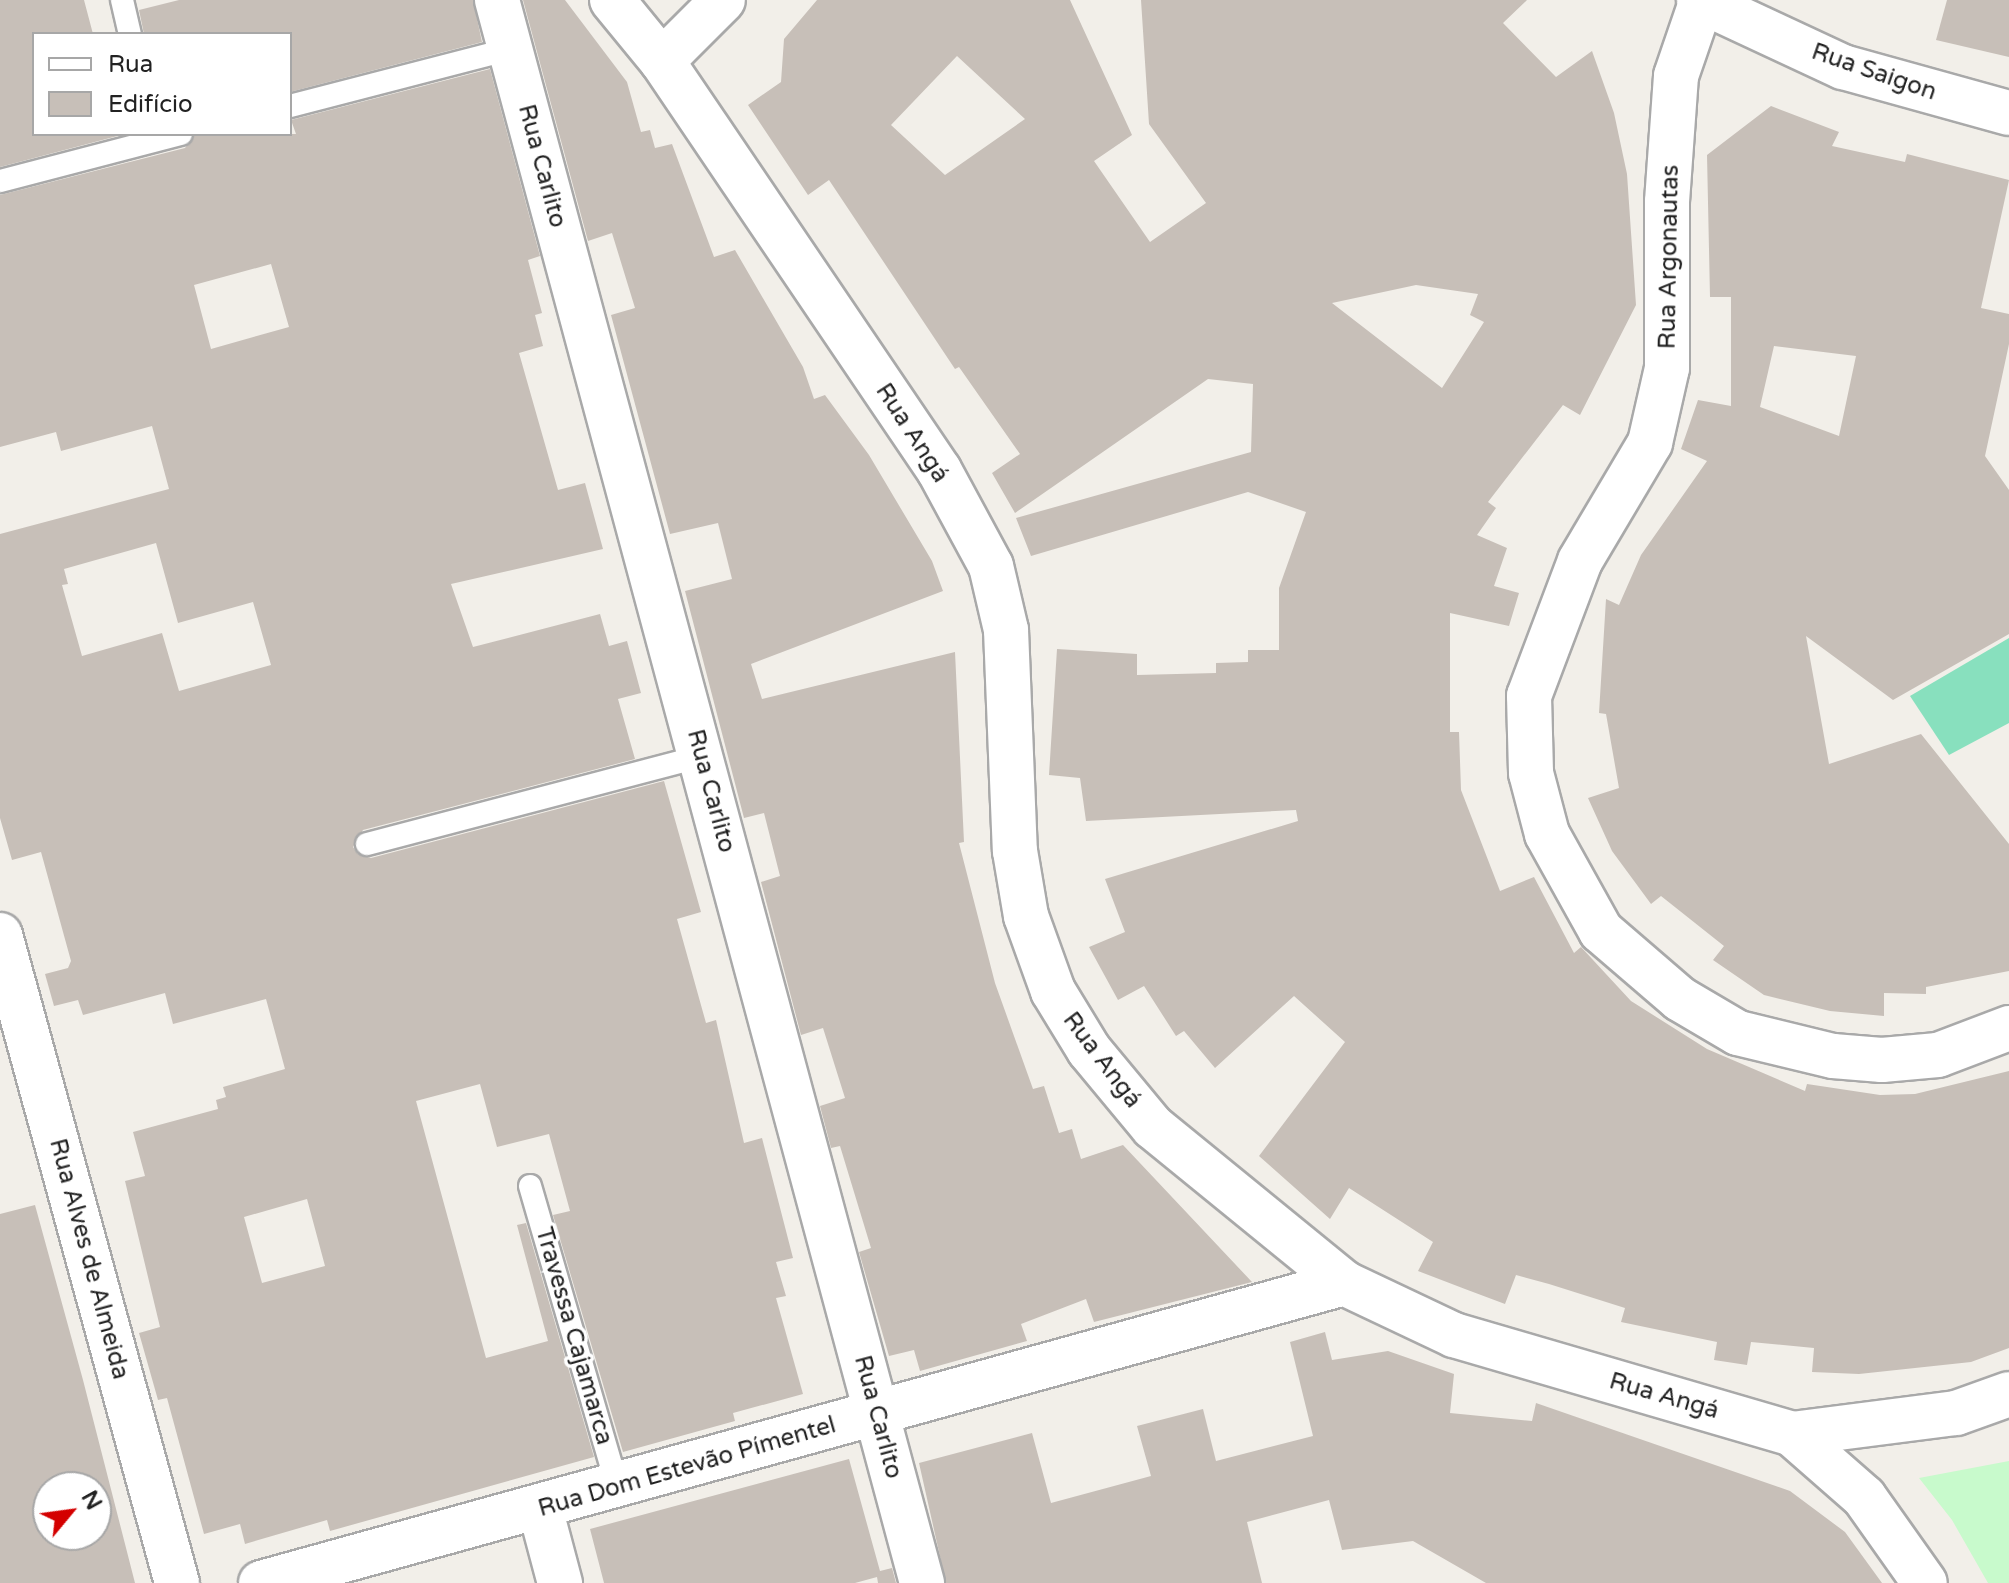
<!DOCTYPE html>
<html>
<head>
<meta charset="utf-8">
<style>
	body { margin:0 }
	#map { position:relative; width:2009px; height:1583px; overflow:hidden; background:#f2efe9; font-family:"Varela Round",sans-serif }
	div>[style] { position:absolute }
	.park>* { inset:0; background:#c8facc }
	.pitch>* { inset:0; background:#88e0be }
	.building>* { inset:0; background:#c7bfb8 }
	.roads { filter:drop-shadow(2px 0 #a9a9a9) drop-shadow(-2px 0 #a9a9a9) drop-shadow(0 2px #a9a9a9) drop-shadow(0 -2px #a9a9a9) }
	.service>* { height:22px; margin:-11px; padding:0 11px; transform-origin:11px; border-radius:11px; background:#fff }
	.minor>* { height:44px; margin:-22px; padding:0 22px; transform-origin:22px; border-radius:22px; background:#fff }
	.tertiary>* { height:44px; margin:-22px; padding:0 22px; transform-origin:22px; border-radius:22px; background:#fff }
	span { translate:-50% -50%; white-space:nowrap; text-align:center; line-height:1.15; -webkit-text-stroke:7px #fff; paint-order:stroke }
	.street-label { font-size:24px; color:#222 }
	.legend { position:absolute; left:32px; top:32px; width:260px; height:104px; box-sizing:border-box; background:#fff; border:2px solid #a7a7a7; margin:0; padding:10px 14px; list-style:none; font-size:24px; color:#222 }
	.legend li { display:flex; align-items:center; gap:16px; height:40px }
	.legend b { width:40px; border:2px solid #a7a7a7 }
	.north { position:absolute; left:32px; top:1471px; width:80px; height:80px; box-sizing:border-box; background:#fff; border:2px solid #a7a7a7; border-radius:50%; rotate:61deg; font-size:22px; font-weight:700; line-height:32px; text-align:center; color:#222 }
	.north::after { content:''; display:block; margin:auto; width:28px; height:36px; background:#d40000; clip-path:polygon(50% 0,100% 100%,50% 72%,0 100%) }
</style>
</head>
<body>
<div id="map">
	<div class="park">
		<i style="clip-path:polygon(2009px 1461px,2009px 1583px,1988px 1583px,1952px 1520px,1919px 1478px)"></i>
	</div>
	<div class="pitch">
		<i style="clip-path:polygon(2009px 638px,2009px 723px,1949px 755px,1910px 696px)"></i>
	</div>
	<div class="building">
		<i style="clip-path:polygon(0 0,84px 0,93px 34px,34px 34px,34px 134px,125px 134px,0 167px)"></i>
		<i style="clip-path:polygon(179px 0,473px 0,482px 42px,290px 92px,290px 34px,144px 34px,139px 10px)"></i>
		<i style="clip-path:polygon(523px 0,565px 0,627px 82px,641px 132px,650px 130px,655px 148px,672px 144px,714px 257px,735px 250px,803px 367px,814px 399px,825px 395px,869px 455px,932px 561px,943px 591px,751px 664px,762px 699px,955px 652px,964px 842px,959px 843px,995px 983px,1033px 1089px,1044px 1086px,1059px 1133px,1072px 1129px,1081px 1159px,1123px 1145px,1252px 1282px,1094px 1322px,1086px 1299px,1021px 1324px,1027px 1341px,920px 1371px,914px 1350px,889px 1356px,859px 1252px,871px 1248px,840px 1146px,831px 1148px,820px 1106px,845px 1098px,823px 1028px,801px 1035px,761px 882px,780px 876px,764px 813px,744px 818px,685px 591px,732px 579px,718px 523px,670px 534px,611px 315px,635px 308px,612px 233px,588px 241px)"></i>
		<i style="clip-path:polygon(evenodd,817px 0,1070px 0,1132px 135px,1094px 161px,1150px 242px,1206px 203px,1149px 124px,1141px 0,1527px 0,1503px 23px,1556px 77px,1592px 51px,1614px 113px,1627px 174px,1636px 305px,1580px 415px,1563px 405px,1488px 502px,1496px 508px,1477px 535px,1507px 548px,1494px 586px,1519px 593px,1509px 626px,1450px 613px,1450px 732px,1459px 732px,1461px 790px,1500px 891px,1534px 877px,1574px 953px,1581px 947px,1631px 1001px,1707px 1049px,1805px 1091px,1807px 1084px,1880px 1095px,1915px 1094px,2009px 1071px,2009px 1348px,1971px 1362px,1859px 1374px,1812px 1372px,1814px 1348px,1751px 1342px,1747px 1365px,1714px 1360px,1717px 1342px,1621px 1322px,1625px 1308px,1549px 1284px,1516px 1275px,1505px 1304px,1465px 1289px,1418px 1271px,1433px 1242px,1349px 1188px,1330px 1219px,1259px 1156px,1345px 1042px,1294px 996px,1215px 1068px,1184px 1031px,1176px 1036px,1144px 986px,1118px 1000px,1089px 947px,1125px 932px,1105px 879px,1298px 821px,1296px 810px,1086px 821px,1080px 778px,1049px 775px,1057px 649px,1137px 654px,1137px 675px,1216px 673px,1216px 663px,1248px 662px,1248px 650px,1279px 650px,1279px 588px,1306px 512px,1248px 492px,1031px 556px,1016px 518px,1251px 452px,1253px 384px,1208px 379px,1015px 513px,992px 473px,1020px 454px,959px 367px,955px 369px,829px 180px,808px 195px,748px 105px,781px 82px,784px 39px,817px 0,957px 56px,1025px 119px,945px 175px,891px 125px,957px 56px,817px 0,1416px 285px,1478px 294px,1470px 315px,1484px 322px,1442px 388px,1332px 303px,1416px 285px)"></i>
		<i style="clip-path:polygon(1947px 0,2009px 0,2009px 57px,1936px 40px)"></i>
		<i style="clip-path:polygon(evenodd,490px 69px,540px 256px,528px 260px,542px 313px,535px 315px,543px 346px,519px 353px,558px 490px,585px 483px,603px 549px,451px 584px,473px 647px,600px 614px,609px 646px,627px 641px,641px 693px,618px 699px,635px 759px,363px 830px,353px 847px,358px 854px,371px 858px,664px 781px,701px 912px,677px 919px,706px 1023px,716px 1020px,744px 1143px,762px 1138px,793px 1258px,776px 1262px,786px 1296px,776px 1298px,803px 1394px,733px 1413px,735px 1421px,623px 1452px,553px 1215px,570px 1211px,549px 1134px,497px 1147px,480px 1084px,416px 1101px,486px 1358px,548px 1341px,517px 1225px,526px 1223px,594px 1457px,330px 1531px,327px 1520px,245px 1544px,240px 1524px,204px 1534px,167px 1398px,158px 1400px,139px 1333px,160px 1327px,125px 1181px,145px 1176px,133px 1132px,218px 1109px,216px 1100px,226px 1097px,223px 1087px,285px 1069px,266px 999px,173px 1024px,165px 993px,83px 1015px,78px 1000px,54px 1006px,45px 974px,68px 968px,71px 961px,41px 852px,12px 860px,0 818px,0 534px,169px 489px,152px 426px,61px 451px,56px 432px,0 447px,0 195px,185px 148px,195px 134px,296px 134px,291px 120px,490px 69px,271px 264px,289px 327px,211px 349px,194px 285px,271px 264px,490px 69px,156px 543px,178px 623px,253px 602px,271px 665px,179px 691px,162px 633px,82px 656px,62px 585px,68px 584px,64px 569px,156px 543px,490px 69px,307px 1199px,325px 1266px,262px 1283px,244px 1217px,307px 1199px)"></i>
		<i style="clip-path:polygon(evenodd,1771px 106px,1839px 132px,1832px 146px,1905px 162px,1907px 154px,2009px 180px,1981px 308px,2009px 314px,2009px 344px,1985px 456px,2009px 490px,2009px 634px,1893px 700px,1806px 636px,1829px 764px,1921px 734px,2009px 844px,2009px 971px,1926px 987px,1926px 994px,1884px 993px,1884px 1016px,1830px 1011px,1764px 995px,1713px 960px,1724px 946px,1661px 896px,1651px 904px,1612px 851px,1588px 798px,1619px 788px,1606px 714px,1599px 713px,1606px 599px,1619px 605px,1641px 555px,1707px 461px,1681px 449px,1698px 400px,1731px 406px,1731px 297px,1710px 297px,1707px 155px,1771px 106px,1774px 346px,1856px 356px,1839px 436px,1760px 407px,1774px 346px)"></i>
		<i style="clip-path:polygon(evenodd,35px 1205px,83px 1380px,135px 1583px,0 1583px,0 1214px,35px 1205px,48px 1487px,96px 1487px,96px 1535px,48px 1535px,48px 1487px)"></i>
		<i style="clip-path:polygon(1325px 1332px,1332px 1360px,1388px 1351px,1454px 1374px,1450px 1413px,1532px 1421px,1536px 1403px,1790px 1491px,1845px 1532px,1882px 1583px,1486px 1583px,1413px 1541px,1342px 1550px,1329px 1500px,1247px 1522px,1262px 1583px,946px 1583px,919px 1463px,1032px 1433px,1051px 1503px,1151px 1476px,1137px 1426px,1203px 1409px,1216px 1461px,1313px 1436px,1290px 1342px)"></i>
		<i style="clip-path:polygon(849px 1459px,880px 1571px,892px 1568px,896px 1583px,878px 1583px,877px 1577px,855px 1583px,604px 1583px,590px 1529px)"></i>
	</div>
	<div class="roads">
		<div class="service">
			<i style="left:122px;top:0;width:35px;rotate:77deg"></i>
			<i style="left:290px;top:106px;width:228px;rotate:-14.5deg"></i>
			<i style="left:0;top:181px;width:187px;rotate:-14.6deg"></i>
			<i style="left:367px;top:844px;width:346px;rotate:-14.7deg"></i>
			<i style="left:530px;top:1186px;width:312px;rotate:73.8deg"></i>
		</div>
		<div class="minor">
			<i style="left:497px;top:0;width:1639px;rotate:74.97deg"></i>
			<i style="left:612px;top:0;width:79px;rotate:50.7deg"></i>
			<i style="left:662px;top:61px;width:494px;rotate:55.9deg"></i>
			<i style="left:939px;top:470px;width:109px;rotate:61.6deg"></i>
			<i style="left:991px;top:566px;width:66px;rotate:76.8deg"></i>
			<i style="left:1006px;top:630px;width:221px;rotate:87.7deg"></i>
			<i style="left:1015px;top:851px;width:66px;rotate:80.4deg"></i>
			<i style="left:1026px;top:916px;width:80px;rotate:70.2deg"></i>
			<i style="left:1053px;top:991px;width:69px;rotate:58.6deg"></i>
			<i style="left:1089px;top:1050px;width:100px;rotate:50.3deg"></i>
			<i style="left:1153px;top:1127px;width:247px;rotate:39.2deg"></i>
			<i style="left:1344px;top:1283px;width:122px;rotate:25.3deg"></i>
			<i style="left:1454px;top:1335px;width:352px;rotate:16.3deg"></i>
			<i style="left:1792px;top:1434px;width:96px;rotate:41.2deg"></i>
			<i style="left:1864px;top:1497px;width:105px;rotate:54.7deg"></i>
			<i style="left:1702px;top:0;width:80px;rotate:108.9deg"></i>
			<i style="left:1676px;top:76px;width:126px;rotate:94.1deg"></i>
			<i style="left:1667px;top:202px;width:166px;rotate:90deg"></i>
			<i style="left:1667px;top:368px;width:77px;rotate:102.8deg"></i>
			<i style="left:1650px;top:443px;width:137px;rotate:120.7deg"></i>
			<i style="left:1580px;top:561px;width:144px;rotate:110.7deg"></i>
			<i style="left:1529px;top:696px;width:77px;rotate:88.5deg"></i>
			<i style="left:1531px;top:773px;width:63px;rotate:75.3deg"></i>
			<i style="left:1547px;top:834px;width:111px;rotate:60.9deg"></i>
			<i style="left:1601px;top:931px;width:104px;rotate:40.7deg"></i>
			<i style="left:1680px;top:999px;width:67px;rotate:30.4deg"></i>
			<i style="left:1738px;top:1033px;width:98px;rotate:13.6deg"></i>
			<i style="left:1833px;top:1056px;width:49px;rotate:4.7deg"></i>
			<i style="left:1882px;top:1060px;width:56px;rotate:-5.1deg"></i>
			<i style="left:1938px;top:1055px;width:76px;rotate:-20.8deg"></i>
			<i style="left:662px;top:61px;width:86px;rotate:-45deg"></i>
			<i style="left:0;top:935px;width:672px;rotate:74.72deg"></i>
			<i style="left:1792px;top:1434px;width:165px;rotate:-7.3deg"></i>
			<i style="left:1956px;top:1413px;width:56px;rotate:-19.7deg"></i>
			<i style="left:540px;top:1508px;width:78px;rotate:75.1deg"></i>
			<i style="left:261px;top:1583px;width:1124px;rotate:-15.48deg"></i>
		</div>
		<div class="tertiary">
			<i style="left:1699px;top:0;width:159px;rotate:25deg"></i>
			<i style="left:1843px;top:67px;width:172px;rotate:15.5deg"></i>
		</div>
	</div>
	<div class="street-label">
		<span style="left:1874px;top:72px;rotate:19deg">Rua Saigon</span>
		<span style="left:542px;top:166px;rotate:75deg">Rua Carlito</span>
		<span style="left:1669px;top:257px;rotate:-89deg">Rua Argonautas</span>
		<span style="left:912px;top:433px;rotate:57deg">Rua Angá</span>
		<span style="left:711px;top:791px;rotate:75deg">Rua Carlito</span>
		<span style="left:1102px;top:1060px;rotate:53deg">Rua Angá</span>
		<span style="left:89px;top:1259px;rotate:75deg">Rua Alves de Almeida</span>
		<span style="left:574px;top:1336px;rotate:74deg">Travessa Cajamarca</span>
		<span style="left:1664px;top:1396px;rotate:16deg">Rua Angá</span>
		<span style="left:878px;top:1417px;rotate:75deg">Rua Carlito</span>
		<span style="left:687px;top:1467px;rotate:-16deg">Rua Dom Estevão Pímentel</span>
	</div>
	<ul class="legend">
	<li><b style="height:10px;background:#fff"></b>Rua</li>
	<li><b style="height:22px;background:#c7bfb8"></b>Edifício</li>
	</ul>
	<div class="north">N</div>
</div>
</body>
</html>
